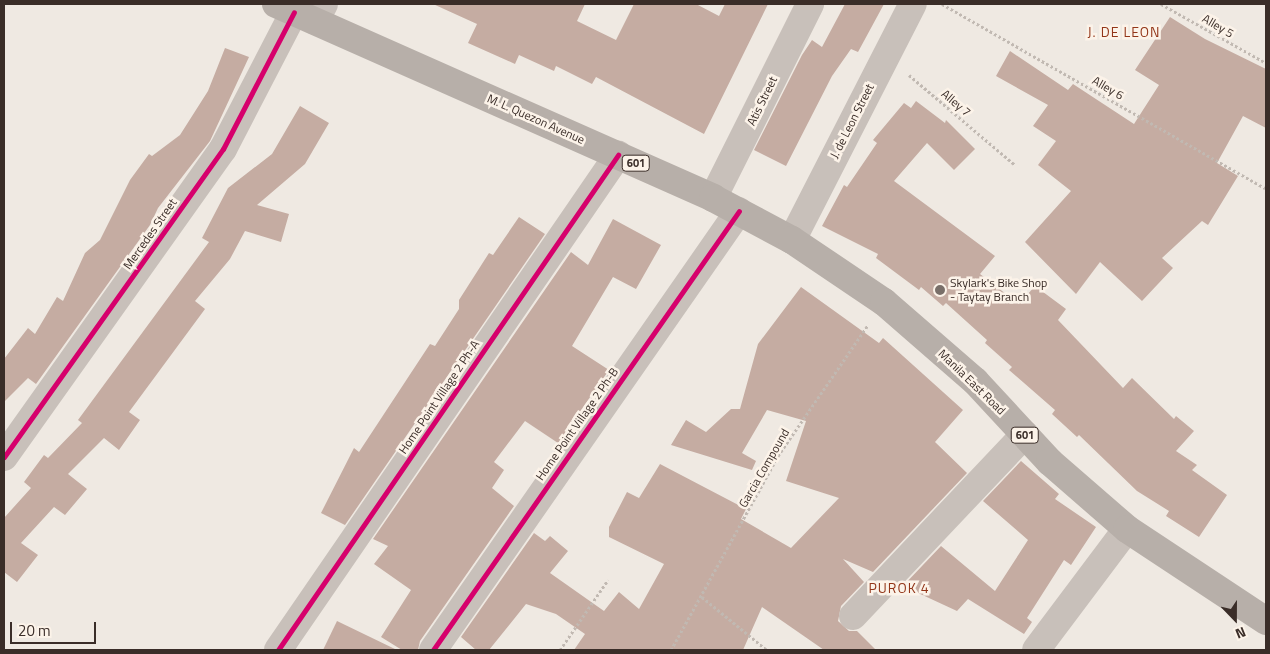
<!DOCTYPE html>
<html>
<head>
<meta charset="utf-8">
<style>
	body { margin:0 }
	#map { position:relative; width:1270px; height:654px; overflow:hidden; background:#efe9e2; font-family:"Titillium Web",sans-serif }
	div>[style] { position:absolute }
	.building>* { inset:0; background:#c5aca2 }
	.path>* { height:3px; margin-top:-1.5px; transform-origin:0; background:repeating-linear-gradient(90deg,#c1b9b2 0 2.5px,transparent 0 5px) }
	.minor>* { height:28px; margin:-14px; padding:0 14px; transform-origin:14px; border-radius:14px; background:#c8c0ba }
	.primary>* { height:28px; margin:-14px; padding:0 14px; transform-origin:14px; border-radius:14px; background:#b7afa9 }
	.cycleway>* { height:5px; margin:-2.5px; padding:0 2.5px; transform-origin:2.5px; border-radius:2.5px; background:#d6006c }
	.dots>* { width:14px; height:14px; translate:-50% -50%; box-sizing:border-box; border:2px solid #fcf3e9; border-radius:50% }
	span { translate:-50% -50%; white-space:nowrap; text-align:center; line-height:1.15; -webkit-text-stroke:5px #fcf3e9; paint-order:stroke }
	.shield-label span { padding:1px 4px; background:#fcf3e9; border:1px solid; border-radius:4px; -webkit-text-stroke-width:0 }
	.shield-label { font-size:11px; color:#3a2d28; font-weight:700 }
	.street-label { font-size:12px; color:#3a2d28 }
	.poi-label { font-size:12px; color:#3a2d28 }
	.left { translate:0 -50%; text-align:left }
	.neighbourhood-label { font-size:14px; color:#923518; letter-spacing:1px }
	.frame { position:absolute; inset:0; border:5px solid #3a2d28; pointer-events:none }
	.north { position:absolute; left:1210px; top:594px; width:50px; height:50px; -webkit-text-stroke:4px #fcf3e9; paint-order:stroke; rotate:158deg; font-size:14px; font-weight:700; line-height:20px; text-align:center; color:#3a2d28 }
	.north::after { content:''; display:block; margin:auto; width:18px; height:22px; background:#3a2d28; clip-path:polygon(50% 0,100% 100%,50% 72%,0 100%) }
	.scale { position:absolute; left:10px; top:622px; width:86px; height:22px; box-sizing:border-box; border:2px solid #3a2d28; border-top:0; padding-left:6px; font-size:15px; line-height:18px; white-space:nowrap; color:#3a2d28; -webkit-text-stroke:4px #fcf3e9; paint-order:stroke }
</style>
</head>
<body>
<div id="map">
	<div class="building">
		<i style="clip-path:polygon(433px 4px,585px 4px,577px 21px,616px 40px,634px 4px,696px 4px,719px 16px,725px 4px,768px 4px,704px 134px,596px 77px,592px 84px,556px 66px,554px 71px,519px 55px,515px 64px,468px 43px,477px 24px)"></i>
		<i style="clip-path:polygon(845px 4px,884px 4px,858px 52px,851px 49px,832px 76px,786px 166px,754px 150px,802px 55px,812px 40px,822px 47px)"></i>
		<i style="clip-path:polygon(1170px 17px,1205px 39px,1266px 69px,1266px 128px,1243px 116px,1217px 163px,1238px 176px,1208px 225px,1202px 221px,1162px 258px,1173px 268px,1142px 301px,1100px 262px,1076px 294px,1025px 242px,1071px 191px,1038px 165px,1056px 141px,1033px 126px,1048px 105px,996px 76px,1010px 51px,1068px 90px,1073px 84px,1134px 124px,1159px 85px,1135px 70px)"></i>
		<i style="clip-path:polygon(225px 48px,249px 57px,210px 141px,158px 208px,150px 225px,36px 384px,28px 378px,4px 402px,4px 359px,28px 328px,35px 334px,57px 297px,63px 301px,85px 253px,100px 240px,130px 180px,149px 154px,152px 156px,180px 135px,208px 91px)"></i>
		<i style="clip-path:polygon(916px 101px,945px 123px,946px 120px,975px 149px,954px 170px,927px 143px,894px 181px,995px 256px,980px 274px,1019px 304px,1035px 286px,1066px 309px,1058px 320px,1123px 388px,1132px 378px,1174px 419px,1176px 416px,1194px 431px,1176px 451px,1197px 465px,1192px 470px,1227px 495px,1199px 537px,1166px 516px,1169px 511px,1137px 491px,1079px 435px,1077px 437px,1052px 414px,1055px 410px,1009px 370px,1012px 367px,985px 343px,987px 340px,946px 303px,943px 306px,921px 287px,919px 290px,876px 258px,878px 254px,822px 226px,844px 185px,847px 187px,877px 143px,873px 140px,904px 103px,911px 108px)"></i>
		<i style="clip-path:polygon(300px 106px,329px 123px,305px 164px,257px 205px,289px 214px,281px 242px,245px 231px,230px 259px,195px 301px,205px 309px,129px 412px,140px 420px,119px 450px,104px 438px,68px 474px,87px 489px,65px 515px,54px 507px,21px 543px,38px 555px,17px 582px,4px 572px,4px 518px,31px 488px,24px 482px,44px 455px,48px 458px,82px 423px,78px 420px,209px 242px,202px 238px,228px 188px,272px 154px)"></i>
		<i style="clip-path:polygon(519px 217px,545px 234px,345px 525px,321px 513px,354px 448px,359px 452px,430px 344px,435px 346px,459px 309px,459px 300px,489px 253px,493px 255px)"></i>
		<i style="clip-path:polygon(613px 219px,661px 245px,636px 289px,613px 277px,572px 346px,609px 370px,558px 443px,525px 421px,494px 462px,504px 470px,492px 488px,514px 506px,420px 641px,418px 650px,402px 650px,381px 637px,411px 590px,374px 564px,388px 546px,373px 539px,571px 252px,588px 265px)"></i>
		<i style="clip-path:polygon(801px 287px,879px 343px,883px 338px,963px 410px,935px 442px,967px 473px,873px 572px,843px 559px,864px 582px,841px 606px,838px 621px,849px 631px,857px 631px,876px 650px,824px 650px,762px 607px,743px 650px,574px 650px,585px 634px,556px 614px,526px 604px,489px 650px,476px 650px,461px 637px,534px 533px,545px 541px,550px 536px,568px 551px,550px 573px,604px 611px,619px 592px,639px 609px,664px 564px,609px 537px,609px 527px,627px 492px,639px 498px,660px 464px,746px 509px,741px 519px,791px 548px,839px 498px,786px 481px,806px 421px,767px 410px,742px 453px,756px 461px,752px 470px,671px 445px,686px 420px,706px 432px,731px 409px,740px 409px,758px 344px)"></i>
		<i style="clip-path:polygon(1021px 461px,1059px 494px,1055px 499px,1096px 527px,1071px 565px,1064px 560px,1027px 618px,1032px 622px,1024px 634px,968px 599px,957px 611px,903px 586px,941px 546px,995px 591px,1028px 540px,983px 501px)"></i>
		<i style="clip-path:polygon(337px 621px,397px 650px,323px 650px)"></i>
	</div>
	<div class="path">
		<i style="left:942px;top:4px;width:372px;rotate:29.7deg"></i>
		<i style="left:1161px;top:4px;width:120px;rotate:29.3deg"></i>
		<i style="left:909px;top:75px;width:139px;rotate:40.3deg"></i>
		<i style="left:702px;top:597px;width:84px;rotate:39.2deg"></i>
		<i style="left:560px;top:650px;width:85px;rotate:-55.6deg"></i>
		<i style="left:671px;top:650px;width:222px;rotate:-61.1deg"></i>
		<i style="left:778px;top:456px;width:159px;rotate:-55.5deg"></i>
	</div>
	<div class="minor">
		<i style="left:315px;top:21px;width:19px;rotate:-62deg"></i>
		<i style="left:713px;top:198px;width:217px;rotate:-63.4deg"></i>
		<i style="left:792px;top:240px;width:265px;rotate:-62.9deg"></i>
		<i style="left:4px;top:457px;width:378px;rotate:-54.6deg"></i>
		<i style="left:223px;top:149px;width:154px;rotate:-62.6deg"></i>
		<i style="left:853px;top:616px;width:250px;rotate:-46.6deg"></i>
		<i style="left:278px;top:650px;width:601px;rotate:-55.52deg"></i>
		<i style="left:433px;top:650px;width:535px;rotate:-55.12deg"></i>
		<i style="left:1036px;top:650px;width:151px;rotate:-53.1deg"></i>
	</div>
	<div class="primary">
		<i style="left:276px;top:4px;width:478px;rotate:23.9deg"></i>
		<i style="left:713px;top:198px;width:89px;rotate:28deg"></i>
		<i style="left:792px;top:240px;width:111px;rotate:34deg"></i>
		<i style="left:884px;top:302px;width:121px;rotate:41deg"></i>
		<i style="left:975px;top:381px;width:110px;rotate:47.2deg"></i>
		<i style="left:1050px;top:462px;width:102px;rotate:41deg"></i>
		<i style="left:1127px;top:529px;width:167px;rotate:33.5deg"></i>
	</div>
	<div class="cycleway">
		<i style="left:4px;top:457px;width:378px;rotate:-54.6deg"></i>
		<i style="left:223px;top:149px;width:154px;rotate:-62.6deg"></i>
		<i style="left:278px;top:650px;width:601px;rotate:-55.52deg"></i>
		<i style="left:433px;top:650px;width:535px;rotate:-55.12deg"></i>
	</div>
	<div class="dots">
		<i style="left:940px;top:290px;background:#796f69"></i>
	</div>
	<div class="shield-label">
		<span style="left:636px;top:163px">601</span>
		<span style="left:1025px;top:435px">601</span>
	</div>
	<div class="street-label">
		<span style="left:1218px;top:26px;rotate:30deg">Alley 5</span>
		<span style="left:1108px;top:88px;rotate:30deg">Alley 6</span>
		<span style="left:762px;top:101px;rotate:-64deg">Atis Street</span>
		<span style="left:956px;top:103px;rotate:40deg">Alley 7</span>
		<span style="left:536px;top:119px;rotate:24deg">M. L. Quezon Avenue</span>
		<span style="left:852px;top:121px;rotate:-63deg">J. de Leon Street</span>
		<span style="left:150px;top:234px;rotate:-55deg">Mercedes Street</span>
		<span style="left:972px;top:382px;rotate:44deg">Manila East Road</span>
		<span style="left:439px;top:397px;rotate:-56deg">Home Point Village 2 Ph-A</span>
		<span style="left:577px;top:424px;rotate:-55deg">Home Point Village 2 Ph-B</span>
		<span style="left:764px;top:468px;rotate:-60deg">Garcia Compound</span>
	</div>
	<div class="poi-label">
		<span class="left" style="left:950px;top:290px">Skylark's Bike Shop<br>- Taytay Branch</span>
	</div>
	<div class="neighbourhood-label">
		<span style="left:1124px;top:32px">J. DE LEON</span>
		<span style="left:899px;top:588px">PUROK 4</span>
	</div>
	<div class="frame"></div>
	<div class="north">N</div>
	<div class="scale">20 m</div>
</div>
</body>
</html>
